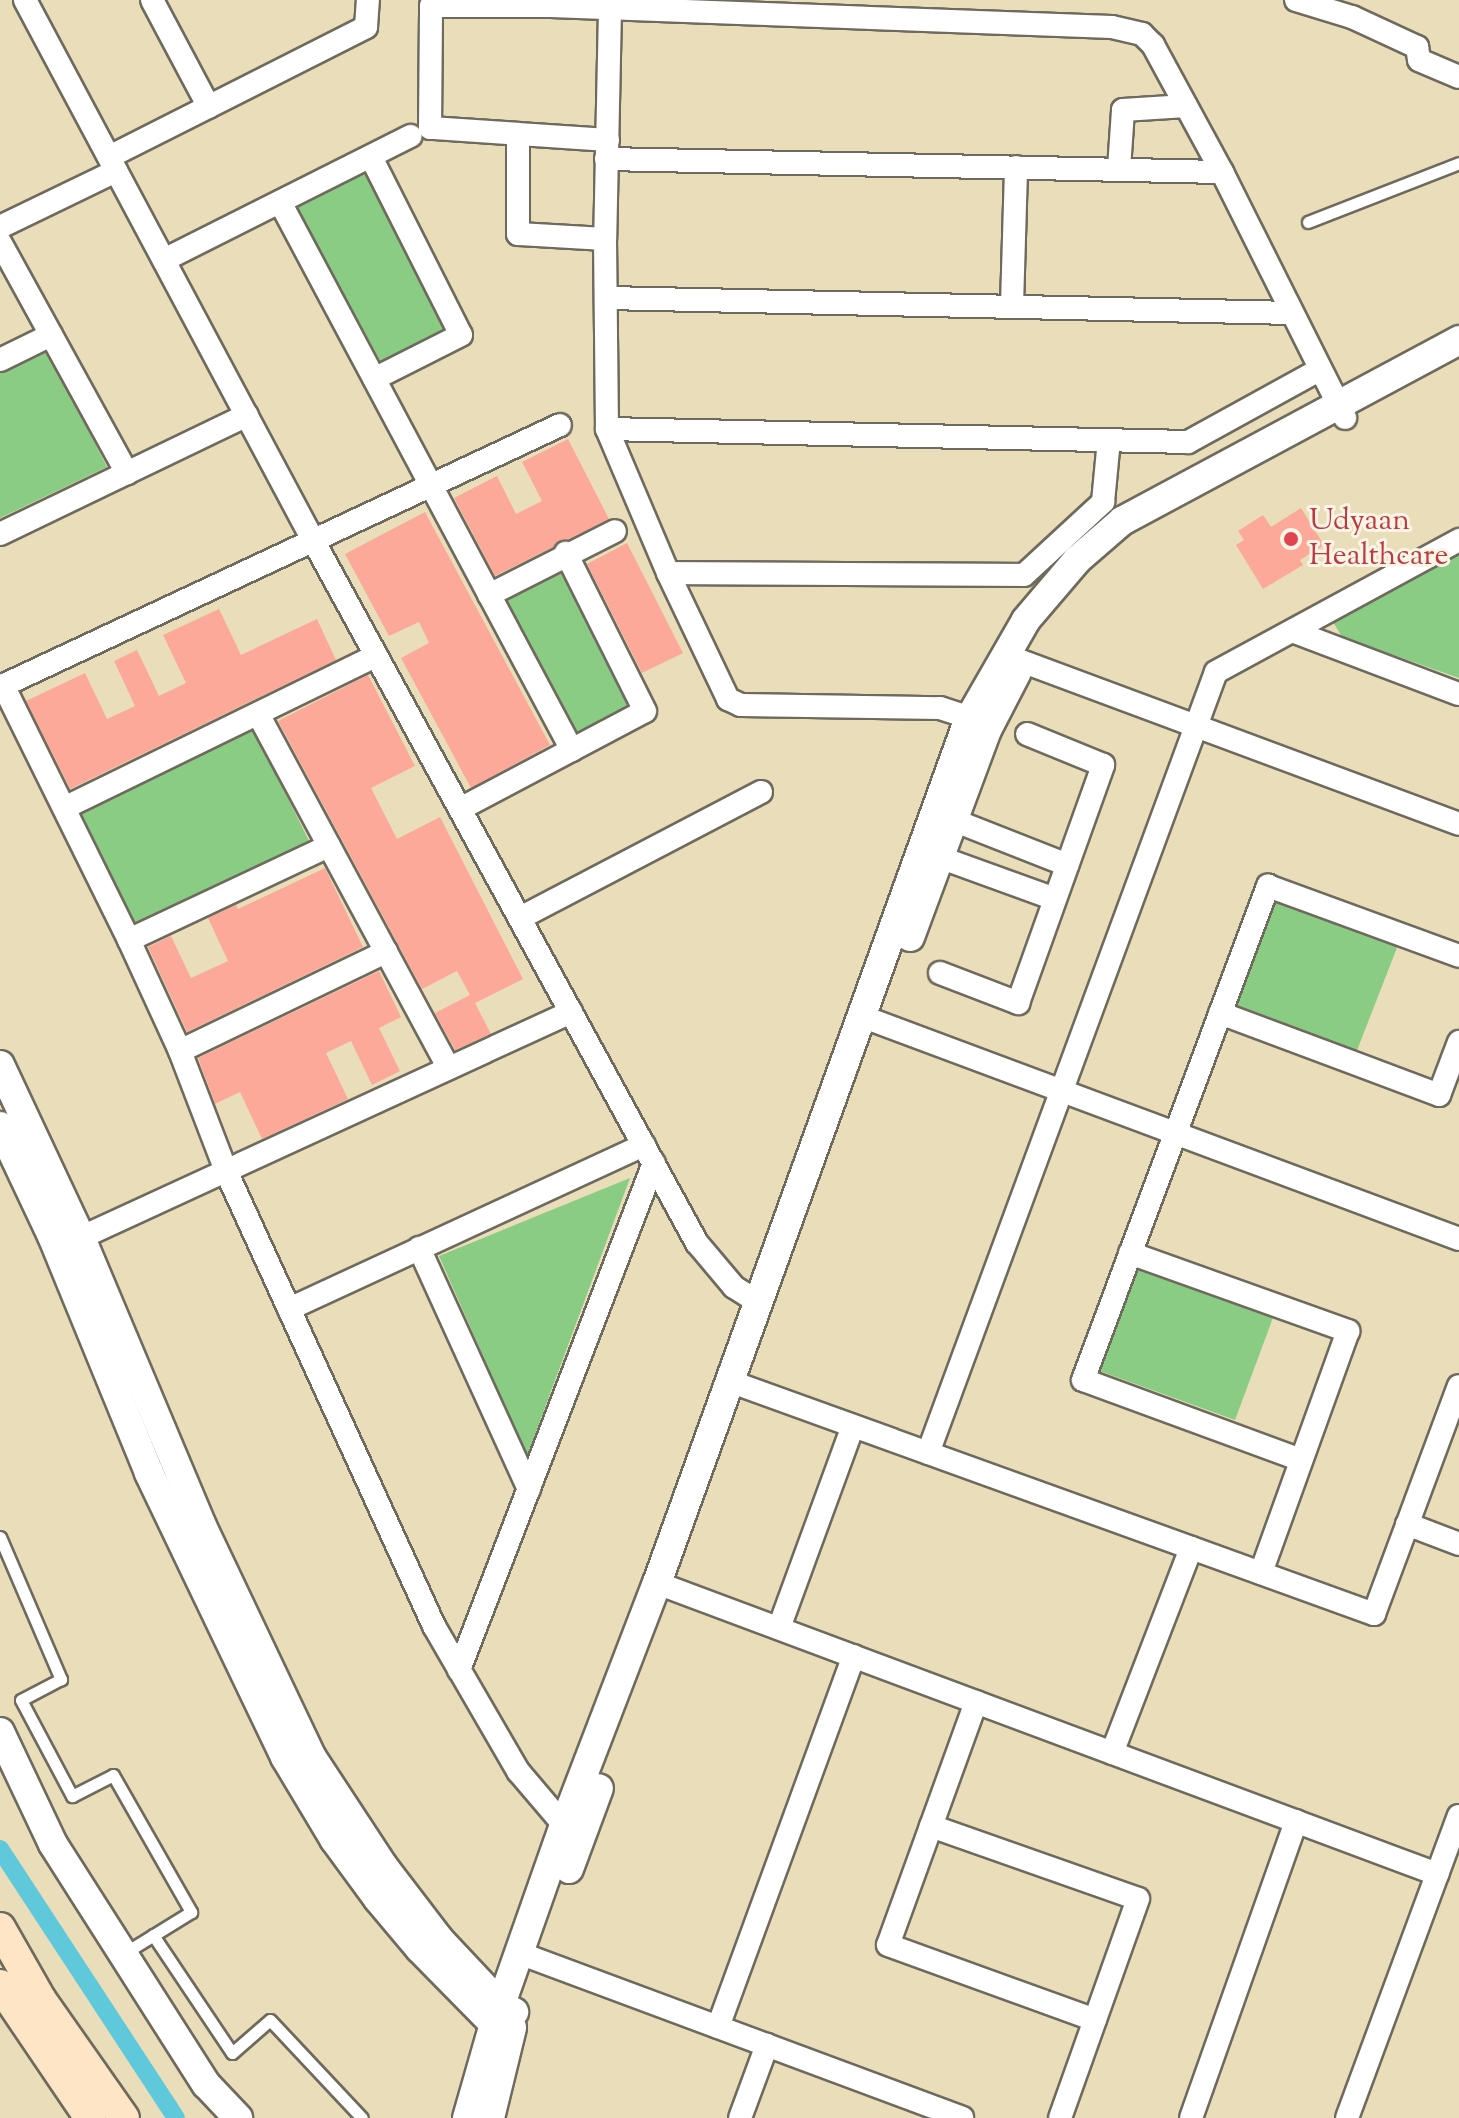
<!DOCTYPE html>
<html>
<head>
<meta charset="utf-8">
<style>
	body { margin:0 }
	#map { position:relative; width:1459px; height:2118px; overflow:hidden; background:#e9deb9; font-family:"Sorts Mill Goudy",serif }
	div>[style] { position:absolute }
	.green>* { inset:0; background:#8bcc84 }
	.canal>* { height:18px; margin:-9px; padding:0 9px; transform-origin:9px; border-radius:9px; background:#5fc8da }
	.building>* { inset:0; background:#fca99a }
	.roads { filter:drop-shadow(2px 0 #6e6a5d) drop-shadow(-2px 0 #6e6a5d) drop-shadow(0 2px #6e6a5d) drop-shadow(0 -2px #6e6a5d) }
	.service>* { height:11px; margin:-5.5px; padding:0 5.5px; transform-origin:5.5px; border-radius:5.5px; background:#fff }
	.minor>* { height:22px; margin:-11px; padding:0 11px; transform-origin:11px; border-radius:11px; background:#fff }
	.tertiary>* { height:28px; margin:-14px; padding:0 14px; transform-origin:14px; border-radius:14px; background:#fff }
	.secondary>* { height:30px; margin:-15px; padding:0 15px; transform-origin:15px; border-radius:15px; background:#fee5c5 }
	.dots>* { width:22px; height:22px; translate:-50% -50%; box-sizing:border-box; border:4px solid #fcf5e5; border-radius:50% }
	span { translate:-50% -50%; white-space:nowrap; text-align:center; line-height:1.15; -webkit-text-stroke:6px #fcf5e5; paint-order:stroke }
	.health-label { font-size:30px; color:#be3a42 }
	.left { translate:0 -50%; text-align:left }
</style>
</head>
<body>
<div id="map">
	<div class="green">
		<i style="clip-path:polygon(365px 169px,446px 331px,382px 364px,295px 205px)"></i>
		<i style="clip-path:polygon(47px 348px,107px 467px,0 518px,0 371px)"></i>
		<i style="clip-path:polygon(1459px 550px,1459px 678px,1342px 637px,1332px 620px)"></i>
		<i style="clip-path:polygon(562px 566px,635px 707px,576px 738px,502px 597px)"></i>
		<i style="clip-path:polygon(253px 727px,310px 843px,136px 927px,80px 811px)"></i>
		<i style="clip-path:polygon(1277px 899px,1398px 945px,1356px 1053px,1235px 1007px)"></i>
		<i style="clip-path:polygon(630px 1178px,527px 1456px,439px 1256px)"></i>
		<i style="clip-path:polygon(1136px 1264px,1274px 1315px,1235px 1420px,1097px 1370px)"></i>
	</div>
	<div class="canal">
		<i style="left:0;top:1849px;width:321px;rotate:56.8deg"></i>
	</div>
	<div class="building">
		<i style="clip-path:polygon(568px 439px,609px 519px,495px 576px,454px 498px,497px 476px,516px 514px,542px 501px,522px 462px)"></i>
		<i style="clip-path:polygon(1301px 508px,1324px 545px,1300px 560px,1303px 565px,1263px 589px,1236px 545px,1244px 540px,1238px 531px,1263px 515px,1271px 527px)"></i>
		<i style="clip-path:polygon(425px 512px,550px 745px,471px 788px,401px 658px,429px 643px,419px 622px,389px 636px,345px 554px)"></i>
		<i style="clip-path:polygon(627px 543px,683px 653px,642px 673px,587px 564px)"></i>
		<i style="clip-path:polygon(219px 609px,241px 655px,317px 619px,336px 660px,70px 789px,26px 701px,85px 673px,107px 719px,135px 706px,114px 661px,137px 650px,159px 696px,186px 683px,163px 635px)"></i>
		<i style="clip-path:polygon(368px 675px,415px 766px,371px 788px,397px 839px,440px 817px,523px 979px,475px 1003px,491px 1034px,455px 1050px,435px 1013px,470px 995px,457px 971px,422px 989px,278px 721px)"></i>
		<i style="clip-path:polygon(325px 868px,363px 947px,187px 1032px,148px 947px,171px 936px,191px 978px,228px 961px,208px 918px,236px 905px,238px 909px)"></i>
		<i style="clip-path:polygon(379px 971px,401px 1017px,379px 1028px,400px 1071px,372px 1085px,351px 1041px,326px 1053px,348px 1099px,262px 1139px,240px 1092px,215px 1104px,198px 1058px)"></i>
	</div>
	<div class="roads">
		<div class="service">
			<i style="left:1308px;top:222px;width:162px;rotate:-21.3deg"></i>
			<i style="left:0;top:1537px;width:155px;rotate:66.8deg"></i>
			<i style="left:61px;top:1679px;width:45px;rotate:152.3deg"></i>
			<i style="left:21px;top:1700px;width:109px;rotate:62deg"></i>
			<i style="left:72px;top:1796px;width:46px;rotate:-27.1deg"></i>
			<i style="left:113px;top:1775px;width:158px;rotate:60.3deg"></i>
			<i style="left:191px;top:1912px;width:80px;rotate:148.3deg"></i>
			<i style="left:153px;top:1935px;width:142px;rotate:56.2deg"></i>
			<i style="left:232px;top:2053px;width:50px;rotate:-41deg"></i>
			<i style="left:270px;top:2020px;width:134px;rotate:46.8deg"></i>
		</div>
		<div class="minor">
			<i style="left:25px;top:0;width:612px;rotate:61.93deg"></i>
			<i style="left:313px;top:540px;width:801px;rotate:61.36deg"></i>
			<i style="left:697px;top:1243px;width:57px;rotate:49.9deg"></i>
			<i style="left:734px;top:1287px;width:28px;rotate:32deg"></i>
			<i style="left:152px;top:0;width:121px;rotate:62deg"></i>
			<i style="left:1296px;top:0;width:59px;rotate:16.9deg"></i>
			<i style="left:1352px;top:17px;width:72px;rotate:24.8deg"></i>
			<i style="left:1417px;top:47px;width:13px;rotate:81deg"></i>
			<i style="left:1419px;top:60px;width:43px;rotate:23deg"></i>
			<i style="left:610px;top:9px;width:230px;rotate:91.2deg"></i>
			<i style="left:605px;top:239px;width:190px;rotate:89.4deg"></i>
			<i style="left:607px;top:429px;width:156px;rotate:67deg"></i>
			<i style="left:668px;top:573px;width:140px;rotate:64.5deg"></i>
			<i style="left:728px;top:699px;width:14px;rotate:25deg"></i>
			<i style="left:741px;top:705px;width:199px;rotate:0.9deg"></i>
			<i style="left:940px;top:708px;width:32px;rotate:18deg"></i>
			<i style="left:518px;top:135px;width:99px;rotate:90deg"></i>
			<i style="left:518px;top:234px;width:87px;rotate:3.3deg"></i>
			<i style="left:608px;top:140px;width:178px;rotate:-176.1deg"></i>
			<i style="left:430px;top:128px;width:122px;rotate:-89.5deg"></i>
			<i style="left:431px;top:6px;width:120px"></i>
			<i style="left:551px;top:6px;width:561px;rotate:2.14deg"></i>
			<i style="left:1112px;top:27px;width:31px;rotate:13deg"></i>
			<i style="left:1142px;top:34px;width:16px;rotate:45deg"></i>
			<i style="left:1153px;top:45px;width:145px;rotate:61.5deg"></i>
			<i style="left:1222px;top:172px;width:275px;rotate:63.4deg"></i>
			<i style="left:109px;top:157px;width:288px;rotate:-26.8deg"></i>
			<i style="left:366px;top:27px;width:27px;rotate:-86deg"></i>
			<i style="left:371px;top:157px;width:199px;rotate:63.2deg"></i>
			<i style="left:461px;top:335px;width:97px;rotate:153.2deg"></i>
			<i style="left:606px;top:159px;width:616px;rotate:1.21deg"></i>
			<i style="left:1119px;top:169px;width:59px;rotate:-86.1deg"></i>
			<i style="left:1123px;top:110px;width:63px;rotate:-3.6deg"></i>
			<i style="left:280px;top:202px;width:621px;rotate:61.95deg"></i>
			<i style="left:0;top:227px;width:129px;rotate:-25.8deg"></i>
			<i style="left:0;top:242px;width:264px;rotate:61.2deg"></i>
			<i style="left:164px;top:260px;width:276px;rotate:-26.7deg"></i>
			<i style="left:606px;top:298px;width:685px;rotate:1.25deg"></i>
			<i style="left:1012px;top:305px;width:138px;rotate:-88.3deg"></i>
			<i style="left:0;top:360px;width:57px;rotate:-26.1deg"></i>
			<i style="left:607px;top:429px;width:581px;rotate:1.28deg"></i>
			<i style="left:1188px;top:442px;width:149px;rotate:-28.8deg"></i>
			<i style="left:0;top:534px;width:274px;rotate:-25.7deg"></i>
			<i style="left:668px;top:573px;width:356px;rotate:0.3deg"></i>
			<i style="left:1024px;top:575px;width:108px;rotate:-42.7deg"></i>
			<i style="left:1103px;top:502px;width:62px;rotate:-84.5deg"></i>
			<i style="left:489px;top:595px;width:141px;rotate:-26.9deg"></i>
			<i style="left:1292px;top:631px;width:178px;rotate:20.7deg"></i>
			<i style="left:1005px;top:655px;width:484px;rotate:20.4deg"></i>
			<i style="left:3px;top:685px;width:284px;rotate:63.7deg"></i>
			<i style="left:129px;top:940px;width:122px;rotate:65.3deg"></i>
			<i style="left:180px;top:1051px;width:129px;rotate:69deg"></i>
			<i style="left:226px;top:1171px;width:500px;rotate:65.43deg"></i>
			<i style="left:434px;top:1626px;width:168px;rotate:59.9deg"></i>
			<i style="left:518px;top:1771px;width:71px;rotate:49.6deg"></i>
			<i style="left:0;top:687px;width:618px;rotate:-25.07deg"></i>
			<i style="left:258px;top:714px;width:402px;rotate:61.7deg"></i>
			<i style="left:66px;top:807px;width:345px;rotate:-26deg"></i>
			<i style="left:460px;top:809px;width:209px;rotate:-27.9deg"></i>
			<i style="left:645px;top:711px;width:177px;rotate:-116.6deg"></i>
			<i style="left:953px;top:820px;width:123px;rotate:21.5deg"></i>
			<i style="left:939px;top:857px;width:123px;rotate:19.9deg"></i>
			<i style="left:520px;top:918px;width:272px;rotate:-27.6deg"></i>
			<i style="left:129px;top:940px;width:221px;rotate:-25.2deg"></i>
			<i style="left:940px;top:973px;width:84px;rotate:21deg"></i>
			<i style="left:1018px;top:1003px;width:253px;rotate:-70.3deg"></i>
			<i style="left:1103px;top:765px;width:82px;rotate:-157.8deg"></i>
			<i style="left:1220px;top:1013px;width:234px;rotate:20.5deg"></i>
			<i style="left:1439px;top:1095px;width:57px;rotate:-69.3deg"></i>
			<i style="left:861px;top:1016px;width:638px;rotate:20.45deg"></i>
			<i style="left:180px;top:1051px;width:229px;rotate:-25.7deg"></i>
			<i style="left:67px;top:1244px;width:555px;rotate:-24.72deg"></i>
			<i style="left:419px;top:1248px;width:265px;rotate:65.5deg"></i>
			<i style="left:1130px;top:1253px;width:232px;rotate:19.7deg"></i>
			<i style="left:1348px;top:1331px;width:257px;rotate:109.8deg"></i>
			<i style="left:289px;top:1309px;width:391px;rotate:-24.8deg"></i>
			<i style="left:729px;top:1381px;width:686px;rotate:19.86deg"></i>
			<i style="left:1374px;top:1614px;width:243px;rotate:-69.6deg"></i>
			<i style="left:928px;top:1453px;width:832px;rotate:-69.76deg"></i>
			<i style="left:1216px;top:672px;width:277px;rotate:-28.5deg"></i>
			<i style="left:1301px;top:1460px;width:232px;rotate:-159.8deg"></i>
			<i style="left:1083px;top:1380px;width:528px;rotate:-69.47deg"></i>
			<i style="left:1268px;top:886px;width:203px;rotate:20.1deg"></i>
			<i style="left:1407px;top:1524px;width:56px;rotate:21deg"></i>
			<i style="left:657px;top:1583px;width:833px;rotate:20.46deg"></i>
			<i style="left:779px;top:1628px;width:215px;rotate:-69.9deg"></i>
			<i style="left:459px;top:1670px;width:543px;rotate:-68.96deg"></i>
			<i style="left:976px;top:1702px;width:258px;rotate:109.9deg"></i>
			<i style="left:888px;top:1945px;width:220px;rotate:19.9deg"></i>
			<i style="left:1112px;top:1753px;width:220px;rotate:-68.9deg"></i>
			<i style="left:931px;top:1826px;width:219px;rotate:19.4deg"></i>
			<i style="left:1138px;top:1899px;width:232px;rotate:109.6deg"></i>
			<i style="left:519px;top:1953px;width:473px;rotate:20.4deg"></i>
			<i style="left:718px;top:2027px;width:395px;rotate:-69.9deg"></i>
			<i style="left:740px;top:2118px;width:78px;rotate:-69.7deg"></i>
			<i style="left:1191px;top:2118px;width:315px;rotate:-70.5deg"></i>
			<i style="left:1347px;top:2118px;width:322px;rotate:-69.7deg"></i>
		</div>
		<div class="tertiary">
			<i style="left:910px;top:937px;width:221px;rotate:-69.6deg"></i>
			<i style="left:987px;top:730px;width:65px;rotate:-62.7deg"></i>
			<i style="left:0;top:1065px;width:191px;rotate:64.9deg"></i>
			<i style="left:81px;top:1238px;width:312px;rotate:67.2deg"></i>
			<i style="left:202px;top:1526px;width:255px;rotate:64.6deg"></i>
			<i style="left:311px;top:1756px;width:133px;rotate:56.7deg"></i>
			<i style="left:384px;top:1867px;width:91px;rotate:52.6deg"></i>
			<i style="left:439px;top:1939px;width:91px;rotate:46.8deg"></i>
			<i style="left:501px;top:2005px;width:15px;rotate:28deg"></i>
			<i style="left:0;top:1126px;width:122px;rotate:64.7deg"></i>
			<i style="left:52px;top:1236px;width:256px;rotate:67.7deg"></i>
			<i style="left:149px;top:1473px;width:315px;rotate:64.4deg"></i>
			<i style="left:285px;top:1757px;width:96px;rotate:59.1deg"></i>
			<i style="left:334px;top:1839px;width:74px;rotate:53.7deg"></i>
			<i style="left:378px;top:1899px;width:65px;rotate:50deg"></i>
			<i style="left:420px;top:1949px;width:104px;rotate:45.4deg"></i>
			<i style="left:0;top:1732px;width:124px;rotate:64.7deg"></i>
			<i style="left:53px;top:1844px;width:285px;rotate:57.5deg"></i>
			<i style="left:206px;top:2084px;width:47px;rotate:46.7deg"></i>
			<i style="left:569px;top:1869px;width:86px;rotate:-69.7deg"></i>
			<i style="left:467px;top:2118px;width:98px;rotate:-74deg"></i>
			<i style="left:494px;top:2024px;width:211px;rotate:-70.6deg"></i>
			<i style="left:564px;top:1825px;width:259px;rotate:-69deg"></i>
			<i style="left:657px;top:1583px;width:916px;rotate:-70.16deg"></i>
			<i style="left:968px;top:721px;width:116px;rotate:-60.1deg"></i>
			<i style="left:1026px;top:620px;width:79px;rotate:-49.6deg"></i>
			<i style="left:1077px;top:560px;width:60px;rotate:-40.9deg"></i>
			<i style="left:1122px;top:521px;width:383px;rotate:-28.2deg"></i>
			<i style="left:490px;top:2118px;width:93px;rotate:-76.3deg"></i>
		</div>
		<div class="secondary">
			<i style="left:0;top:1928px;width:83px;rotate:60.3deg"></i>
			<i style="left:41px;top:2000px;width:144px;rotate:54.9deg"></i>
			<i style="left:0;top:1985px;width:161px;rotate:55.9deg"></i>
		</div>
	</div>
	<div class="dots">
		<i style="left:1291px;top:539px;background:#e0444e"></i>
	</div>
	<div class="health-label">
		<span class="left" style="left:1309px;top:539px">Udyaan<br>Healthcare</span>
	</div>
</div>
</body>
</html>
